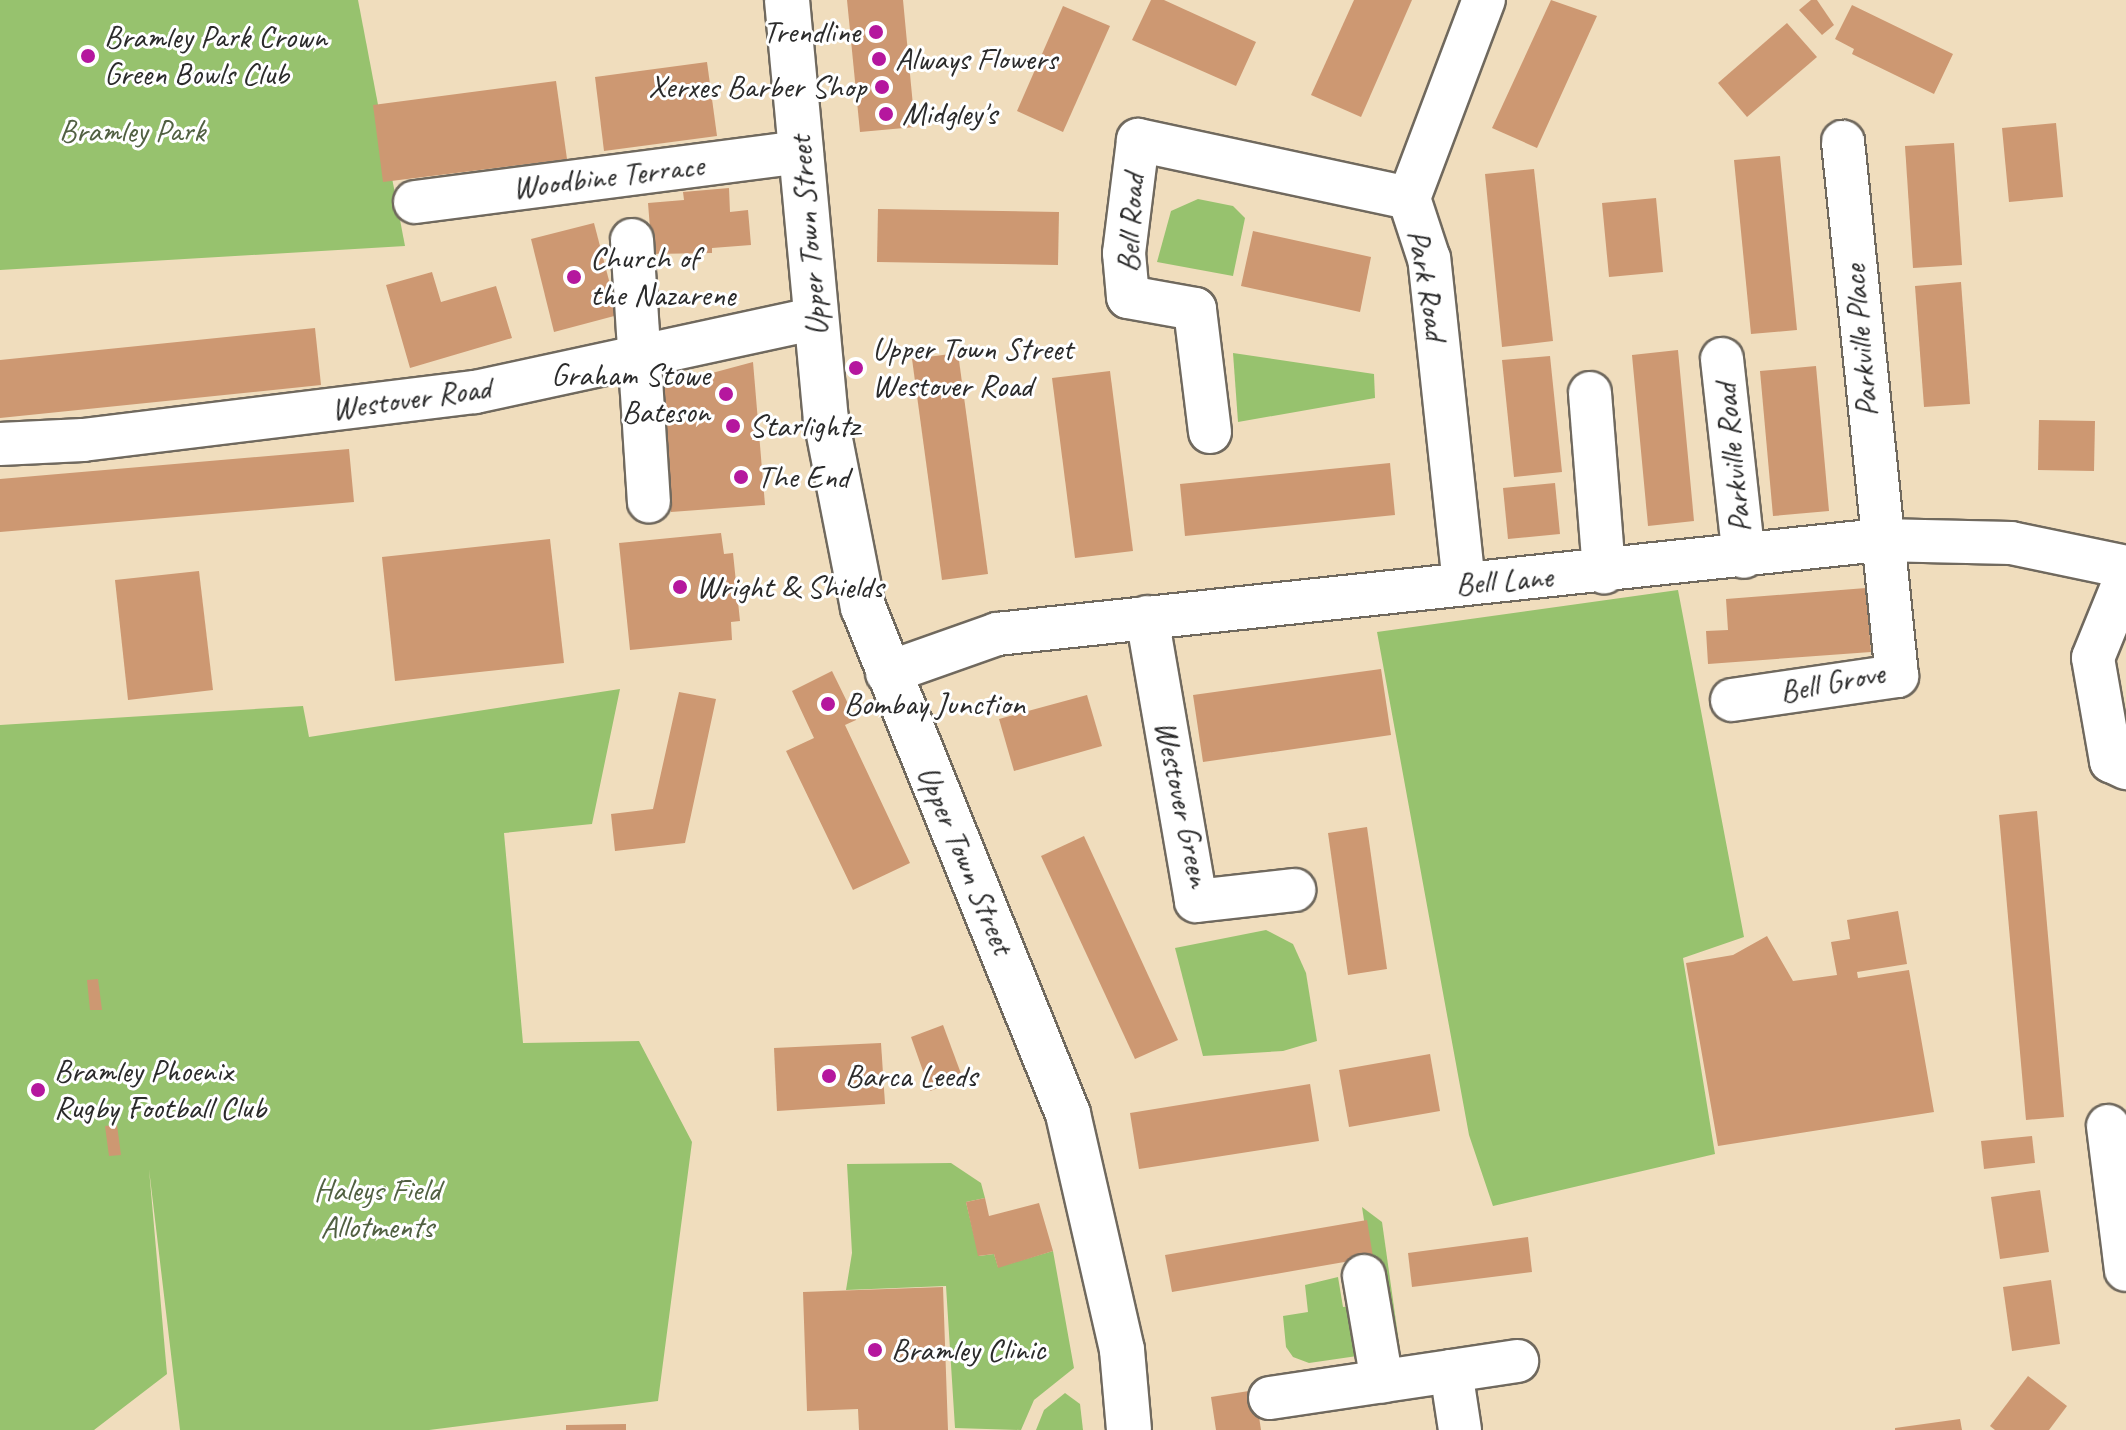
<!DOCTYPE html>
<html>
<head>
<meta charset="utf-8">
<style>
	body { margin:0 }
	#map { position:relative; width:2126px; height:1430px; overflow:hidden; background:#f0ddbd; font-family:Caveat,sans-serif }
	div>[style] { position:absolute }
	.green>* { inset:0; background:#97c26e }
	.building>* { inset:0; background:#cd9872 }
	.roads { filter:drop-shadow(2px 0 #70695e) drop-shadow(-2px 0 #70695e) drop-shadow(0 2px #70695e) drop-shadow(0 -2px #70695e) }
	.street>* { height:42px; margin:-21px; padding:0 21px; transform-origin:21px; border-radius:21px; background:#fff }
	.primary>* { height:44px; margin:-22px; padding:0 22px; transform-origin:22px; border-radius:22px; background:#fff }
	.dots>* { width:22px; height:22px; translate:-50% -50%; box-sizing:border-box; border:4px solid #fff; border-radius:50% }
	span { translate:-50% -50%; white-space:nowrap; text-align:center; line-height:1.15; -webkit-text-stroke:6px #fff; paint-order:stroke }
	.poi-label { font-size:32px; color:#2b2b2b }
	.right { translate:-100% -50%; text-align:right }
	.left { translate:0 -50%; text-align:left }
	.park-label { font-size:32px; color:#516042 }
	.street-label { font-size:32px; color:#2b2b2b }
</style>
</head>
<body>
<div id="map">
	<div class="green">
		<i style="clip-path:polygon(0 0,358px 0,405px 246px,0 270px)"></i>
		<i style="clip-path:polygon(1198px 199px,1233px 206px,1245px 218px,1233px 276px,1157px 262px,1171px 211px)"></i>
		<i style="clip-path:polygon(1233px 353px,1374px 374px,1375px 398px,1238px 422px)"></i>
		<i style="clip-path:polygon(1678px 590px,1744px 937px,1683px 958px,1715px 1154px,1493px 1206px,1469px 1135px,1377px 632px)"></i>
		<i style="clip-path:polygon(620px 689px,592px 824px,504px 833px,523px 1043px,639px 1041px,692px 1142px,658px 1401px,429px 1430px,180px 1430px,149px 1169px,167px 1374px,94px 1430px,0 1430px,0 725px,303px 706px,309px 737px)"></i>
		<i style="clip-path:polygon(1266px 930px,1293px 944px,1306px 973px,1317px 1041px,1283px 1051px,1203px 1056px,1175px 948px)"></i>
		<i style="clip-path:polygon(951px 1163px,981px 1183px,985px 1198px,966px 1202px,979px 1256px,994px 1254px,998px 1267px,1053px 1251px,1074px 1368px,1034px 1400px,1021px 1430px,955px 1428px,946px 1286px,846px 1290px,852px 1253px,847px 1164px)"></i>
		<i style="clip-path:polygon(1362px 1207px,1382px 1222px,1400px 1350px,1384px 1353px)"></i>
		<i style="clip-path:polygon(1338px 1277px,1343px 1307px,1363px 1305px,1371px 1354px,1309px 1363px,1293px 1357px,1286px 1347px,1283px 1316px,1308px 1312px,1305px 1285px)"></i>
		<i style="clip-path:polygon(1065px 1393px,1080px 1404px,1083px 1430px,1036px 1430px,1044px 1410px)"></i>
	</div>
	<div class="building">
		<i style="clip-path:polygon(847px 0,903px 0,915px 127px,860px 132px)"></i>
		<i style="clip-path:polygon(1151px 0,1164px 0,1256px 42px,1236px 86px,1132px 40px)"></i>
		<i style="clip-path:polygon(1354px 0,1412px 0,1361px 117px,1311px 95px)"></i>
		<i style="clip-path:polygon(1551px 0,1597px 16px,1537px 148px,1492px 128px)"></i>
		<i style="clip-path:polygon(1811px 0,1817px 0,1834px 25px,1822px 35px,1799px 10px)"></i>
		<i style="clip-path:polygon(1852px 5px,1953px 54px,1934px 94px,1852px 54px,1854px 49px,1835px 39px)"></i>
		<i style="clip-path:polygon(1063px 6px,1110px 26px,1063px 132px,1017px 111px)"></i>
		<i style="clip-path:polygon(1787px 23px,1817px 57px,1747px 117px,1718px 83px)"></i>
		<i style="clip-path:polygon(707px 62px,717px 136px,604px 151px,595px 77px)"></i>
		<i style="clip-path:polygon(556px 81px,567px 159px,383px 182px,373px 105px)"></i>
		<i style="clip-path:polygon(2056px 123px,2063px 197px,2009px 202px,2002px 128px)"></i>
		<i style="clip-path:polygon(1954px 143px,1962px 265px,1913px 268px,1905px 146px)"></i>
		<i style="clip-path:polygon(1780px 156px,1797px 330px,1751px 334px,1734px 160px)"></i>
		<i style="clip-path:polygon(1534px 169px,1553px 341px,1502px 347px,1485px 174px)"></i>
		<i style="clip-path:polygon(729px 188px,730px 212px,748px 210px,751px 245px,712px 248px,712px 253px,652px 254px,648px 203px,684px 200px,683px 192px)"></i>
		<i style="clip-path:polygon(1656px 198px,1663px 272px,1609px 277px,1602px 203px)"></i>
		<i style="clip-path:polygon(878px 209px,1059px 212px,1058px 265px,877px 262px)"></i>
		<i style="clip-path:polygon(594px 223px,618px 315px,554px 332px,531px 239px)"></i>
		<i style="clip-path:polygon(1253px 231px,1371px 257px,1360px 312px,1241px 286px)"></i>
		<i style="clip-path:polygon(432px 272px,441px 302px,496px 286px,512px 338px,410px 368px,386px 285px)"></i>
		<i style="clip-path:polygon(1961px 282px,1970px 404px,1924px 407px,1915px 286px)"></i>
		<i style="clip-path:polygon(315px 328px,321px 385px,0 418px,0 360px)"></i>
		<i style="clip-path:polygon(1678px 350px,1694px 521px,1648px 526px,1632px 355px)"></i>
		<i style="clip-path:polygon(958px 353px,988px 574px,942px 580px,912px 359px)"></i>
		<i style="clip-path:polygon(1550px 356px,1562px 472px,1514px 477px,1502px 360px)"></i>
		<i style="clip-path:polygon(753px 362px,765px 505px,671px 512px,660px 387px)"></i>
		<i style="clip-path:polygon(1816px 366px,1829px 511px,1773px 516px,1760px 371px)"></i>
		<i style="clip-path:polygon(1110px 371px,1133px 551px,1075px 558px,1052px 378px)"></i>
		<i style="clip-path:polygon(2039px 420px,2095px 421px,2094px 471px,2038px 470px)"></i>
		<i style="clip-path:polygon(349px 449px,354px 502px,0 532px,0 479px)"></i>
		<i style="clip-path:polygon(1390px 463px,1395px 515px,1185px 536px,1180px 484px)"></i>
		<i style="clip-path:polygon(1555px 483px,1560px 534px,1508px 539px,1503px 488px)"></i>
		<i style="clip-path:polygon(721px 533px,724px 554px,733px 553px,740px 621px,731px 622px,732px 640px,630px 650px,619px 543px)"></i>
		<i style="clip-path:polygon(550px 539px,564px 663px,395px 681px,382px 557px)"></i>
		<i style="clip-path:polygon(199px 571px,213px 690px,128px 700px,115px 580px)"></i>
		<i style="clip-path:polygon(1866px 588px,1871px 652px,1708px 664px,1706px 631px,1728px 630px,1726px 599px)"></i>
		<i style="clip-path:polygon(1381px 669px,1391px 735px,1203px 762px,1193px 695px)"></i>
		<i style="clip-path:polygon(832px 671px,856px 720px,845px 725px,910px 863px,853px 890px,786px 751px,814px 738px,792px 691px)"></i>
		<i style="clip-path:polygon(679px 692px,716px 699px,685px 843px,615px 851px,611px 814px,653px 809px)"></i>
		<i style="clip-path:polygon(1087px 695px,1102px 746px,1014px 771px,999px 719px)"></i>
		<i style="clip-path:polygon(2037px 811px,2064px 1117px,2026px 1120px,1999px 815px)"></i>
		<i style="clip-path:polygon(1367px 827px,1387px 969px,1348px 975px,1328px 833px)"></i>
		<i style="clip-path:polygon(1084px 836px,1178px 1040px,1135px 1059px,1041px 856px)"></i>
		<i style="clip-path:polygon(1898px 911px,1907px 964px,1857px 972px,1858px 978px,1909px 970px,1934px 1112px,1718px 1146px,1686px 963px,1733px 955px,1767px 936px,1793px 981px,1837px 975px,1831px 942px,1850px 939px,1847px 920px)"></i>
		<i style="clip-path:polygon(98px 979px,102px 1010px,90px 1010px,87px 980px)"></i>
		<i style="clip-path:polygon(943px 1025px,963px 1079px,930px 1091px,911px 1037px)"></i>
		<i style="clip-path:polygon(881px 1043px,885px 1104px,777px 1111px,774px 1048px)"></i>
		<i style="clip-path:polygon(1430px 1054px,1440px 1111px,1349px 1127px,1339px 1070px)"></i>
		<i style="clip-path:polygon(1310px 1084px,1319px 1141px,1139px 1169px,1130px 1113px)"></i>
		<i style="clip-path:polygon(117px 1125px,121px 1155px,109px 1156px,105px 1126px)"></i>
		<i style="clip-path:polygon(2032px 1136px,2035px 1163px,1984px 1169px,1981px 1141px)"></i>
		<i style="clip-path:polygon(2040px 1190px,2049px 1252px,2000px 1259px,1991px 1197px)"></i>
		<i style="clip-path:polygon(985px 1198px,989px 1216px,1039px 1203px,1053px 1251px,998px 1268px,994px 1254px,978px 1256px,966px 1202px)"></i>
		<i style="clip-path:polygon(1367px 1220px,1373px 1257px,1172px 1292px,1165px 1255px)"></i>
		<i style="clip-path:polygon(1528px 1237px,1532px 1272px,1412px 1287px,1408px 1253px)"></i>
		<i style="clip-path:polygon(2051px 1280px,2060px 1344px,2012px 1351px,2003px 1287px)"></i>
		<i style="clip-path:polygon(943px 1287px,948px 1430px,859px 1430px,858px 1409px,807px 1411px,803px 1292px)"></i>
		<i style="clip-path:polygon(2028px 1376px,2067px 1406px,2049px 1430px,1995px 1430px,1990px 1426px)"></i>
		<i style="clip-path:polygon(1255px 1390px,1261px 1430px,1216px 1430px,1211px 1397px)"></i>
		<i style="clip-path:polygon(1960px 1419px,1962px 1430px,1895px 1430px,1895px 1428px)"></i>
		<i style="clip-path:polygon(626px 1424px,626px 1430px,566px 1430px,566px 1425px)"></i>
	</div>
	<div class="roads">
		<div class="street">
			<i style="left:415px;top:202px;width:390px;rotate:-7.4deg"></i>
			<i style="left:632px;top:240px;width:262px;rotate:86.3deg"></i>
			<i style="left:1722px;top:359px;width:199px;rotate:83.7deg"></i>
			<i style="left:1590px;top:393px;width:180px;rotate:85.5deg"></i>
			<i style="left:1210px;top:432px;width:124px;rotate:-97deg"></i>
			<i style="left:1195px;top:309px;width:68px;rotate:-169.8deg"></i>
			<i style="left:1128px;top:297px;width:44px;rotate:-95.2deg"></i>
			<i style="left:1124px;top:253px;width:114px;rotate:-82.9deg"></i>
			<i style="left:1138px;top:140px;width:277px;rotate:12.1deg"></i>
			<i style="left:0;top:444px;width:83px;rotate:-2.8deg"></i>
			<i style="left:83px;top:440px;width:395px;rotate:-7deg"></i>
			<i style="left:475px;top:392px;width:349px;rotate:-12.2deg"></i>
			<i style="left:2126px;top:577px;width:87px;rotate:112.2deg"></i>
			<i style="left:2093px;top:658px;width:105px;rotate:80.1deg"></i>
			<i style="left:2111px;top:761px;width:17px;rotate:25deg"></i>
			<i style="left:1464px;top:584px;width:327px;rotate:-96.1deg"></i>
			<i style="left:1429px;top:259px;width:64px;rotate:-108.2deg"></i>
			<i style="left:1409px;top:198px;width:212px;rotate:-69.3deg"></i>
			<i style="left:1147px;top:617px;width:288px;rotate:80.2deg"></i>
			<i style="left:1196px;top:901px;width:99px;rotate:-6.4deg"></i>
			<i style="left:887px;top:673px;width:117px;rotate:-19.5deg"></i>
			<i style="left:997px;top:634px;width:888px;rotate:-6.08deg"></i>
			<i style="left:1880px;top:540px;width:131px;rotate:1.3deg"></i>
			<i style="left:2011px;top:543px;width:117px;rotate:11.8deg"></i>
			<i style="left:1732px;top:700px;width:167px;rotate:-8.3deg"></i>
			<i style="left:1897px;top:676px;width:537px;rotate:-95.77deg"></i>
			<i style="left:2108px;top:1126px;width:145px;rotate:82.9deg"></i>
			<i style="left:1364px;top:1276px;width:107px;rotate:80.3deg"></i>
			<i style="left:1451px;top:1371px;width:67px;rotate:-8.6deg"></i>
			<i style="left:1270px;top:1398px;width:183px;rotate:-8.5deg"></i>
			<i style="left:1451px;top:1371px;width:60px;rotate:81.3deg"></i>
		</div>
		<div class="primary">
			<i style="left:787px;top:0;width:421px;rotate:84.7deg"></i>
			<i style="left:826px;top:419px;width:192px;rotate:78.9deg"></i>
			<i style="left:863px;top:607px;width:547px;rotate:67.98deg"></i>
			<i style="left:1068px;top:1114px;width:242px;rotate:77.1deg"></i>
			<i style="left:1122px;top:1350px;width:80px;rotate:85deg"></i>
		</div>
	</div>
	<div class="dots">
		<i style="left:876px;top:32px;background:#b5179e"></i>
		<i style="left:88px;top:56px;background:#b5179e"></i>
		<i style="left:879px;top:59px;background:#b5179e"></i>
		<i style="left:882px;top:87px;background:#b5179e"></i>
		<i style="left:886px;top:114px;background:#b5179e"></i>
		<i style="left:574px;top:277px;background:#b5179e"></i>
		<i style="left:856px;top:368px;background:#b5179e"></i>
		<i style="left:726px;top:394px;background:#b5179e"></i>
		<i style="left:733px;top:426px;background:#b5179e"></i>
		<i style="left:741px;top:477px;background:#b5179e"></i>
		<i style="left:680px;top:587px;background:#b5179e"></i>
		<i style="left:828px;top:704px;background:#b5179e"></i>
		<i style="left:829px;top:1076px;background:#b5179e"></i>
		<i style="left:38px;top:1090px;background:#b5179e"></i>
		<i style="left:875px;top:1350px;background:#b5179e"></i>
	</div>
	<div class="poi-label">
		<span class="right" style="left:860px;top:32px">Trendline</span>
		<span class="left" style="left:104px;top:56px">Bramley Park Crown<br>Green Bowls Club</span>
		<span class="left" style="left:895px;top:59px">Always Flowers</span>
		<span class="right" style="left:866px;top:87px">Xerxes Barber Shop</span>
		<span class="left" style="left:902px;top:114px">Midgley's</span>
		<span class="left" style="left:590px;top:277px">Church of<br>the Nazarene</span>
		<span class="left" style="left:872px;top:368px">Upper Town Street<br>Westover Road</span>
		<span class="right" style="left:710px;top:394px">Graham Stowe<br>Bateson</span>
		<span class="left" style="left:749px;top:426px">Starlightz</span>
		<span class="left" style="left:757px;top:477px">The End</span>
		<span class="left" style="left:696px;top:587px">Wright &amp; Shields</span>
		<span class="left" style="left:844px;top:704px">Bombay Junction</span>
		<span class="left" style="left:54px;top:1090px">Bramley Phoenix<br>Rugby Football Club</span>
		<span class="left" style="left:845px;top:1076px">Barca Leeds</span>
		<span class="left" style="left:891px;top:1350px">Bramley Clinic</span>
	</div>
	<div class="park-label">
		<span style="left:132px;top:131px">Bramley Park</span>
		<span style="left:377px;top:1209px">Haleys Field<br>Allotments</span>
	</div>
	<div class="street-label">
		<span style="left:608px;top:177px;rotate:-7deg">Woodbine Terrace</span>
		<span style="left:1131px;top:223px;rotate:-87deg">Bell Road</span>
		<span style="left:809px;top:236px;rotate:-95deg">Upper Town Street</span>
		<span style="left:1427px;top:285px;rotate:80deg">Park Road</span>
		<span style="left:1861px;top:341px;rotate:-95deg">Parkville Place</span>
		<span style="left:411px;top:399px;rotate:-8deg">Westover Road</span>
		<span style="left:1733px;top:458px;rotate:-96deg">Parkville Road</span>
		<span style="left:1504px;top:581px;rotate:-5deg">Bell Lane</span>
		<span style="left:1832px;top:683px;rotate:-11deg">Bell Grove</span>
		<span style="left:1182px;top:804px;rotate:78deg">Westover Green</span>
		<span style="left:965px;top:860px;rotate:67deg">Upper Town Street</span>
	</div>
</div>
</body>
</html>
